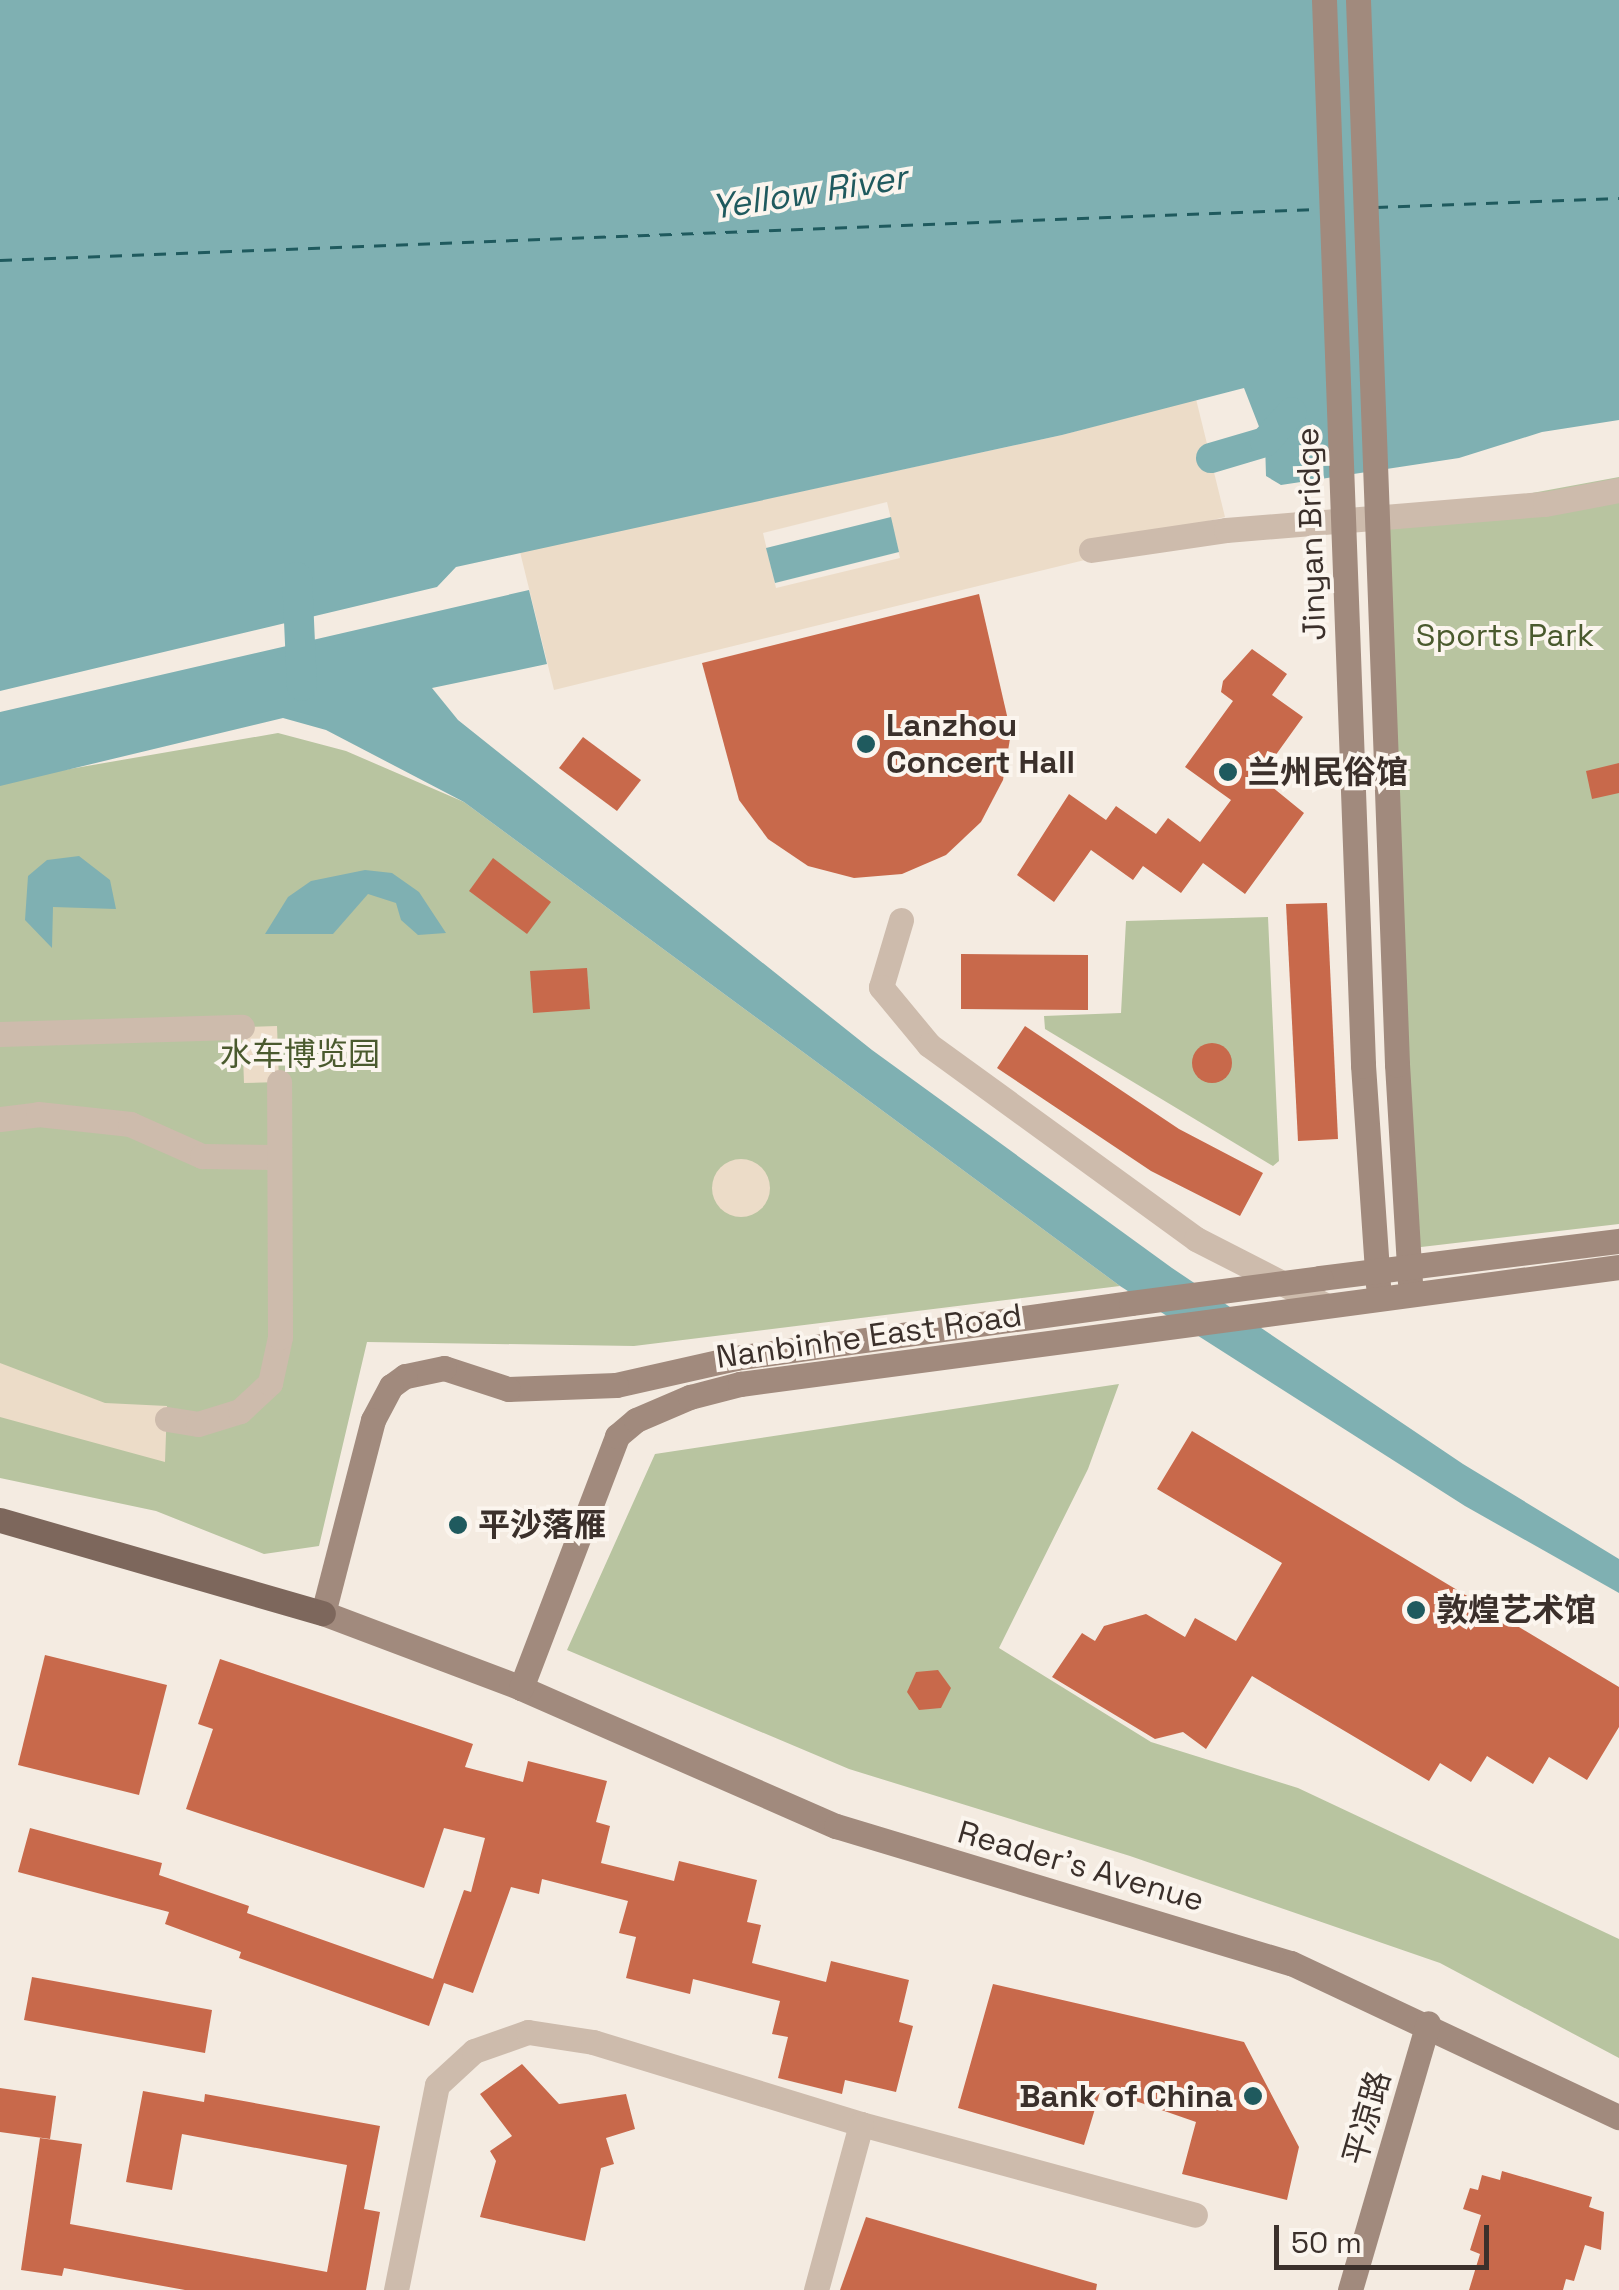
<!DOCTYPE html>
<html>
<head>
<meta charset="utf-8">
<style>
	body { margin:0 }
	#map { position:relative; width:1619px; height:2290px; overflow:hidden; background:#f4ebe1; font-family:"Space Grotesk","Noto Sans SC",sans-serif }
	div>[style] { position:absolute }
	.green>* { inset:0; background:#b8c4a0 }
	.plaza>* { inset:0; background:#ecdcc8 }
	.round { border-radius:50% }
	.water>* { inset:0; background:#7fb0b2 }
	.canal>* { height:30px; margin:-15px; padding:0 15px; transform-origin:15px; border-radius:15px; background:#7fb0b2 }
	.ferry>* { height:2.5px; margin-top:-1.25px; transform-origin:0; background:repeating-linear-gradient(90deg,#1f5a5e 0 12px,transparent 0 22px) }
	.building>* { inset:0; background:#c8694b }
	.pedestrian>* { height:25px; margin:-12.5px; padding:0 12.5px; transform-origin:12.5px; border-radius:12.5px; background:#cdbbac }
	.minor>* { height:25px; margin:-12.5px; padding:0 12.5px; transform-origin:12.5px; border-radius:12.5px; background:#cdbbac }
	.secondary>* { height:25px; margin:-12.5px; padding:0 12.5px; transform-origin:12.5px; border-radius:12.5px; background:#a18a7d }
	.primary>* { height:25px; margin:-12.5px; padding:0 12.5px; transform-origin:12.5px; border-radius:12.5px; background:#7d675c }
	.secondary-bridge>* { height:25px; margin:-12.5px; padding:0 12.5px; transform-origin:12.5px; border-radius:12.5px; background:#a18a7d }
	.dots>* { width:28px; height:28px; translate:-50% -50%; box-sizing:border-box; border:5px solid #fbf5ee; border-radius:50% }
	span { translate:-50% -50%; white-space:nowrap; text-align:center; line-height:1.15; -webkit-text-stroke:8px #fbf5ee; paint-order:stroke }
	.street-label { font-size:32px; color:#3b302b }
	.park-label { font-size:32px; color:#4a5a2e }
	.poi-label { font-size:32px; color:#3b302b; font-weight:700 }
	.left { translate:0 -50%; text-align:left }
	.right { translate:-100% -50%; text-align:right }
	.water-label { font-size:35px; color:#1f5a5e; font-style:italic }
	.scale { position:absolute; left:1274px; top:2225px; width:215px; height:45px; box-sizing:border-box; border:5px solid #3b302b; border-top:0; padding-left:12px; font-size:30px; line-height:35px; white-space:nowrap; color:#3b302b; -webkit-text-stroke:8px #fbf5ee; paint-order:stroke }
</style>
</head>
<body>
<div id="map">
	<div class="green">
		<i style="clip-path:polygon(1619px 477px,1619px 1224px,1404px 1249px,1387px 520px)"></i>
		<i style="clip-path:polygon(278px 733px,346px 751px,464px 802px,1120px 1286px,634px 1346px,367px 1342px,319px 1546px,264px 1554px,156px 1511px,0 1478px,0 781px)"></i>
		<i style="clip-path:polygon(1268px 917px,1279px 1161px,1273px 1166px,1045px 1029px,1044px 1016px,1121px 1013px,1126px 921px)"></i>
		<i style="clip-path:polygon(1119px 1384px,1088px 1469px,999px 1648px,1151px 1742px,1298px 1788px,1619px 1939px,1619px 2058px,1440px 1963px,1130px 1856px,849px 1769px,567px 1650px,655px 1454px)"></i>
	</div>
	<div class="plaza">
		<i style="clip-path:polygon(evenodd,1196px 399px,1225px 517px,1091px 550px,1093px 558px,554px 690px,520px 552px,1062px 435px,1196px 399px,887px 502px,900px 558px,776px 588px,763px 533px,887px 502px)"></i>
		<i style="clip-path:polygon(277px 1026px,279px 1082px,244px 1083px,242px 1027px)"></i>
		<i class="round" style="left:712px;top:1159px;width:58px;height:58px"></i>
		<i style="clip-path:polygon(0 1363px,105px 1403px,167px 1406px,165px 1462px,0 1417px)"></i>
	</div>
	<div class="water">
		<i style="clip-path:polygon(0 0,1619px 0,1619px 420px,1542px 432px,1459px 458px,1281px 485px,1266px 476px,1265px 442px,1244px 388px,1062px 435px,456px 567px,437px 587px,0 691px)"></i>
		<i style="clip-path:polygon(891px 517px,899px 552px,775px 583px,766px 548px)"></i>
		<i style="clip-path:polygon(529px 590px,547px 664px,432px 688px,458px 720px,872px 1050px,1172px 1268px,1463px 1464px,1619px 1559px,1619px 1593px,1465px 1506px,1120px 1286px,464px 802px,326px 730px,283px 718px,0 786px,0 712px)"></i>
		<i style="clip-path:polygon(79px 856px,110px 880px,116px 909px,53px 907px,52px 948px,25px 920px,28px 876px,47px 860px)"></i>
		<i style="clip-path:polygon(365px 870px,392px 873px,419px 892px,446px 933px,418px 935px,401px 920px,396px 903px,368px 894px,333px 934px,265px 934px,288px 897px,311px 881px)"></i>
	</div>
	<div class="canal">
		<i style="left:1211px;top:458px;width:56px;rotate:-16.5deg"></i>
		<i style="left:1265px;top:442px;width:40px;rotate:-48deg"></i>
		<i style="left:297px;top:577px;width:109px;rotate:87.4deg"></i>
	</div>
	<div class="ferry">
		<i style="left:1376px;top:207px;width:243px;rotate:-2.1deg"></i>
		<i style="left:0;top:260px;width:1319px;rotate:-2.22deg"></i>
	</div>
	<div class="building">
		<i style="clip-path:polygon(979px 594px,1011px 733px,1003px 780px,981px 822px,946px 855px,902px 874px,854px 878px,808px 866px,768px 839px,739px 800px,702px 663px)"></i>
		<i style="clip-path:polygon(1252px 649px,1287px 674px,1272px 695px,1303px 717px,1260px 777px,1304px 813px,1245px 894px,1203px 863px,1181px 893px,1143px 866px,1133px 880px,1091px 850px,1054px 902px,1017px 875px,1069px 794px,1106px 820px,1116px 806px,1156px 834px,1168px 818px,1200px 842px,1231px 800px,1185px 767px,1233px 701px,1221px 692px,1223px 681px)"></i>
		<i style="clip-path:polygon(583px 737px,641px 780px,617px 811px,559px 768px)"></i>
		<i style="clip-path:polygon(1619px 763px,1619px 793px,1592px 799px,1586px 771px)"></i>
		<i style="clip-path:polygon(493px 858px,551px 902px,527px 934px,469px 891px)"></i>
		<i style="clip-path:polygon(1327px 903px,1338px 1139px,1298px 1141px,1286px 904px)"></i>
		<i style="clip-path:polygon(961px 954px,1088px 955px,1088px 1010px,961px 1009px)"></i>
		<i style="clip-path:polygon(587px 968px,590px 1009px,533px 1013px,530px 971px)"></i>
		<i style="clip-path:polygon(1025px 1026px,1179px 1129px,1263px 1173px,1240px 1216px,1151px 1171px,997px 1068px)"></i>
		<i class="round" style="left:1192px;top:1043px;width:40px;height:40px"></i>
		<i style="clip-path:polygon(1192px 1431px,1619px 1687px,1619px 1727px,1587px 1780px,1549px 1757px,1533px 1784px,1487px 1756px,1471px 1782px,1440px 1763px,1429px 1781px,1252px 1676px,1206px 1749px,1183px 1732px,1155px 1739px,1052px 1677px,1082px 1633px,1095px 1641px,1104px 1626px,1146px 1614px,1185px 1637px,1195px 1618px,1236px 1641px,1282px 1563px,1157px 1489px)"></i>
		<i style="clip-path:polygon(45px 1655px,167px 1685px,139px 1795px,18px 1765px)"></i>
		<i style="clip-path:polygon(220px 1659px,473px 1744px,465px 1767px,523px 1782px,528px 1761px,607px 1781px,596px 1822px,610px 1826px,601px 1863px,674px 1881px,679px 1861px,757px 1880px,747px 1922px,761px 1925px,752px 1963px,826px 1982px,831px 1961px,909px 1980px,899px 2022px,913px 2026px,896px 2092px,845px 2080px,842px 2094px,778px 2078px,788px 2037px,772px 2034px,780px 2001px,693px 1979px,690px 1994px,626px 1978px,636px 1937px,619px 1933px,628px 1901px,542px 1879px,539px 1894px,511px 1887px,473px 1993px,444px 1983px,429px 2026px,239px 1958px,241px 1952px,165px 1924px,169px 1912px,18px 1872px,30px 1828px,162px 1863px,159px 1875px,249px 1906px,247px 1913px,433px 1979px,464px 1890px,471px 1892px,485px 1838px,444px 1828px,424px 1888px,186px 1809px,213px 1729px,198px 1724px)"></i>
		<i style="clip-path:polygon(938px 1670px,951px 1688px,941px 1708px,919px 1710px,907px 1692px,916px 1672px)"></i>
		<i style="clip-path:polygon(32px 1977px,212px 2010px,205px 2053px,24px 2020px)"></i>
		<i style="clip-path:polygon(993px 1984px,1244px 2042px,1299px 2147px,1287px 2200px,1182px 2174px,1196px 2122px,1101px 2089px,1084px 2145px,958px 2108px)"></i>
		<i style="clip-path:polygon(522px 2064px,559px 2104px,626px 2094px,635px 2129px,606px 2138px,614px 2164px,601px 2168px,585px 2241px,480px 2217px,496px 2161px,490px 2151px,512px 2136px,480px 2094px)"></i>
		<i style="clip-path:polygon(0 2088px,56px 2096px,50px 2139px,0 2132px)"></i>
		<i style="clip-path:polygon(143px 2091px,204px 2102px,205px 2094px,380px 2126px,364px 2209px,380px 2212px,366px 2290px,185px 2290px,64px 2268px,62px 2276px,21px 2270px,40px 2138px,82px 2144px,70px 2224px,327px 2272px,347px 2165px,182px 2134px,172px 2190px,126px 2182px)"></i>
		<i style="clip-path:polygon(1502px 2171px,1592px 2197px,1589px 2207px,1604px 2212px,1601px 2250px,1585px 2245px,1574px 2281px,1566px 2279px,1563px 2290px,1469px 2290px,1480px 2254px,1470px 2250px,1481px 2215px,1463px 2209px,1470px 2188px,1478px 2190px,1482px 2175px,1500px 2180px)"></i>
		<i style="clip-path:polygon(866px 2217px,1097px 2284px,1096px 2290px,840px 2290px)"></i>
	</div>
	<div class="pedestrian">
		<i style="left:1091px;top:550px;width:136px;rotate:-8.4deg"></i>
		<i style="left:1226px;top:530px;width:320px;rotate:-4.7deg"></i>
		<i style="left:1545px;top:504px;width:75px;rotate:-10.7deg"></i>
		<i style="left:901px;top:920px;width:70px;rotate:106.6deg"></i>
		<i style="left:881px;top:987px;width:75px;rotate:50.4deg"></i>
		<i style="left:929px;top:1045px;width:330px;rotate:36deg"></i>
		<i style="left:1196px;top:1239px;width:143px;rotate:27.1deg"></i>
		<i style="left:0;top:1034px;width:242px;rotate:-1.7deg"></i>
		<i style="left:0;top:1119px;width:38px;rotate:-7deg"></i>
		<i style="left:38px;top:1114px;width:93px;rotate:6.2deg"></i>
		<i style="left:130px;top:1124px;width:79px;rotate:24deg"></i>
		<i style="left:202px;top:1156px;width:77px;rotate:0.7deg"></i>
		<i style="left:167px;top:1419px;width:31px;rotate:9deg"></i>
		<i style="left:198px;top:1424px;width:44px;rotate:-17.2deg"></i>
		<i style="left:240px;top:1411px;width:41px;rotate:-43deg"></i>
		<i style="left:270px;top:1383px;width:47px;rotate:-77.7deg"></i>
		<i style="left:280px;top:1337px;width:255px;rotate:-90.2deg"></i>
	</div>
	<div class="minor">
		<i style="left:396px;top:2290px;width:209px;rotate:-78.7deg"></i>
		<i style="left:437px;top:2085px;width:50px;rotate:-42.6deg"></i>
		<i style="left:474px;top:2051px;width:57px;rotate:-19.4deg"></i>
		<i style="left:528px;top:2032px;width:66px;rotate:8.7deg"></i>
		<i style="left:593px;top:2042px;width:280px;rotate:17deg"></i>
		<i style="left:861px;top:2124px;width:346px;rotate:15.2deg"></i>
		<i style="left:816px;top:2290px;width:172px;rotate:-74.8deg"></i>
	</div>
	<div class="secondary">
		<i style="left:1397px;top:1064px;width:219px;rotate:86.6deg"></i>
		<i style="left:1363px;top:1065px;width:221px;rotate:86.1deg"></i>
		<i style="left:1320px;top:1278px;width:301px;rotate:-7.1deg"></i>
		<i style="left:1131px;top:1303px;width:399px;rotate:172.1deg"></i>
		<i style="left:736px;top:1358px;width:123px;rotate:167.3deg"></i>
		<i style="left:616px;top:1385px;width:108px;rotate:177.9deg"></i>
		<i style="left:508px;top:1389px;width:67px;rotate:-161.8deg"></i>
		<i style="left:444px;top:1368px;width:40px;rotate:168deg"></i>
		<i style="left:405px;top:1376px;width:17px;rotate:144deg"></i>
		<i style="left:391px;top:1386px;width:38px;rotate:118deg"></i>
		<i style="left:373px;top:1420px;width:199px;rotate:104.5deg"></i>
		<i style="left:323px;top:1613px;width:212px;rotate:20.7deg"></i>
		<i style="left:521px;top:1688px;width:344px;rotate:23.7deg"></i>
		<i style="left:836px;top:1826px;width:475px;rotate:16.8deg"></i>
		<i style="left:1291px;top:1963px;width:362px;rotate:25.2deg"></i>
		<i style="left:521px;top:1688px;width:270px;rotate:-69.1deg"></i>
		<i style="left:617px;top:1436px;width:25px;rotate:-40deg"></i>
		<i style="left:636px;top:1420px;width:59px;rotate:-23.1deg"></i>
		<i style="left:690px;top:1397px;width:52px;rotate:-14.6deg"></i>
		<i style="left:740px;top:1384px;width:887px;rotate:-7.58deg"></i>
		<i style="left:1350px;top:2290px;width:278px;rotate:-73.7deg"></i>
	</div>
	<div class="primary">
		<i style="left:0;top:1520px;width:336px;rotate:16.1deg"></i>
	</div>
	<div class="secondary-bridge">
		<i style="left:1324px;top:0;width:1066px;rotate:87.9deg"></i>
		<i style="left:1358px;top:0;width:1065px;rotate:87.9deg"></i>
		<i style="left:1131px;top:1303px;width:191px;rotate:-7.5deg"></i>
	</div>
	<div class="dots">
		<i style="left:866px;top:744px;background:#1f5a5e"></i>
		<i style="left:1228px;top:772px;background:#1f5a5e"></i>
		<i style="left:458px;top:1525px;background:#1f5a5e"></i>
		<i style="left:1416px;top:1610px;background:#1f5a5e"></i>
		<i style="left:1253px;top:2096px;background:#1f5a5e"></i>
	</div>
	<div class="street-label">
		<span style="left:1311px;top:534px;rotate:-92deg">Jinyan Bridge</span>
		<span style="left:869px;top:1336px;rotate:-8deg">Nanbinhe East Road</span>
		<span style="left:1081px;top:1866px;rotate:16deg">Reader's Avenue</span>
		<span style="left:1367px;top:2118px;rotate:-74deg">平凉路</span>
	</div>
	<div class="park-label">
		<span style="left:1505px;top:635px">Sports Park</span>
		<span style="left:300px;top:1054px">水车博览园</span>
	</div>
	<div class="poi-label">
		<span class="left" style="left:886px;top:744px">Lanzhou<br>Concert Hall</span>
		<span class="left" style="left:1248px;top:772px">兰州民俗馆</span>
		<span class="left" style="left:478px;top:1525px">平沙落雁</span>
		<span class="left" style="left:1436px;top:1610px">敦煌艺术馆</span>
		<span class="right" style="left:1233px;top:2096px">Bank of China</span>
	</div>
	<div class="water-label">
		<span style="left:809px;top:192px;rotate:-9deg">Yellow River</span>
	</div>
	<div class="scale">50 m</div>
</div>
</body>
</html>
